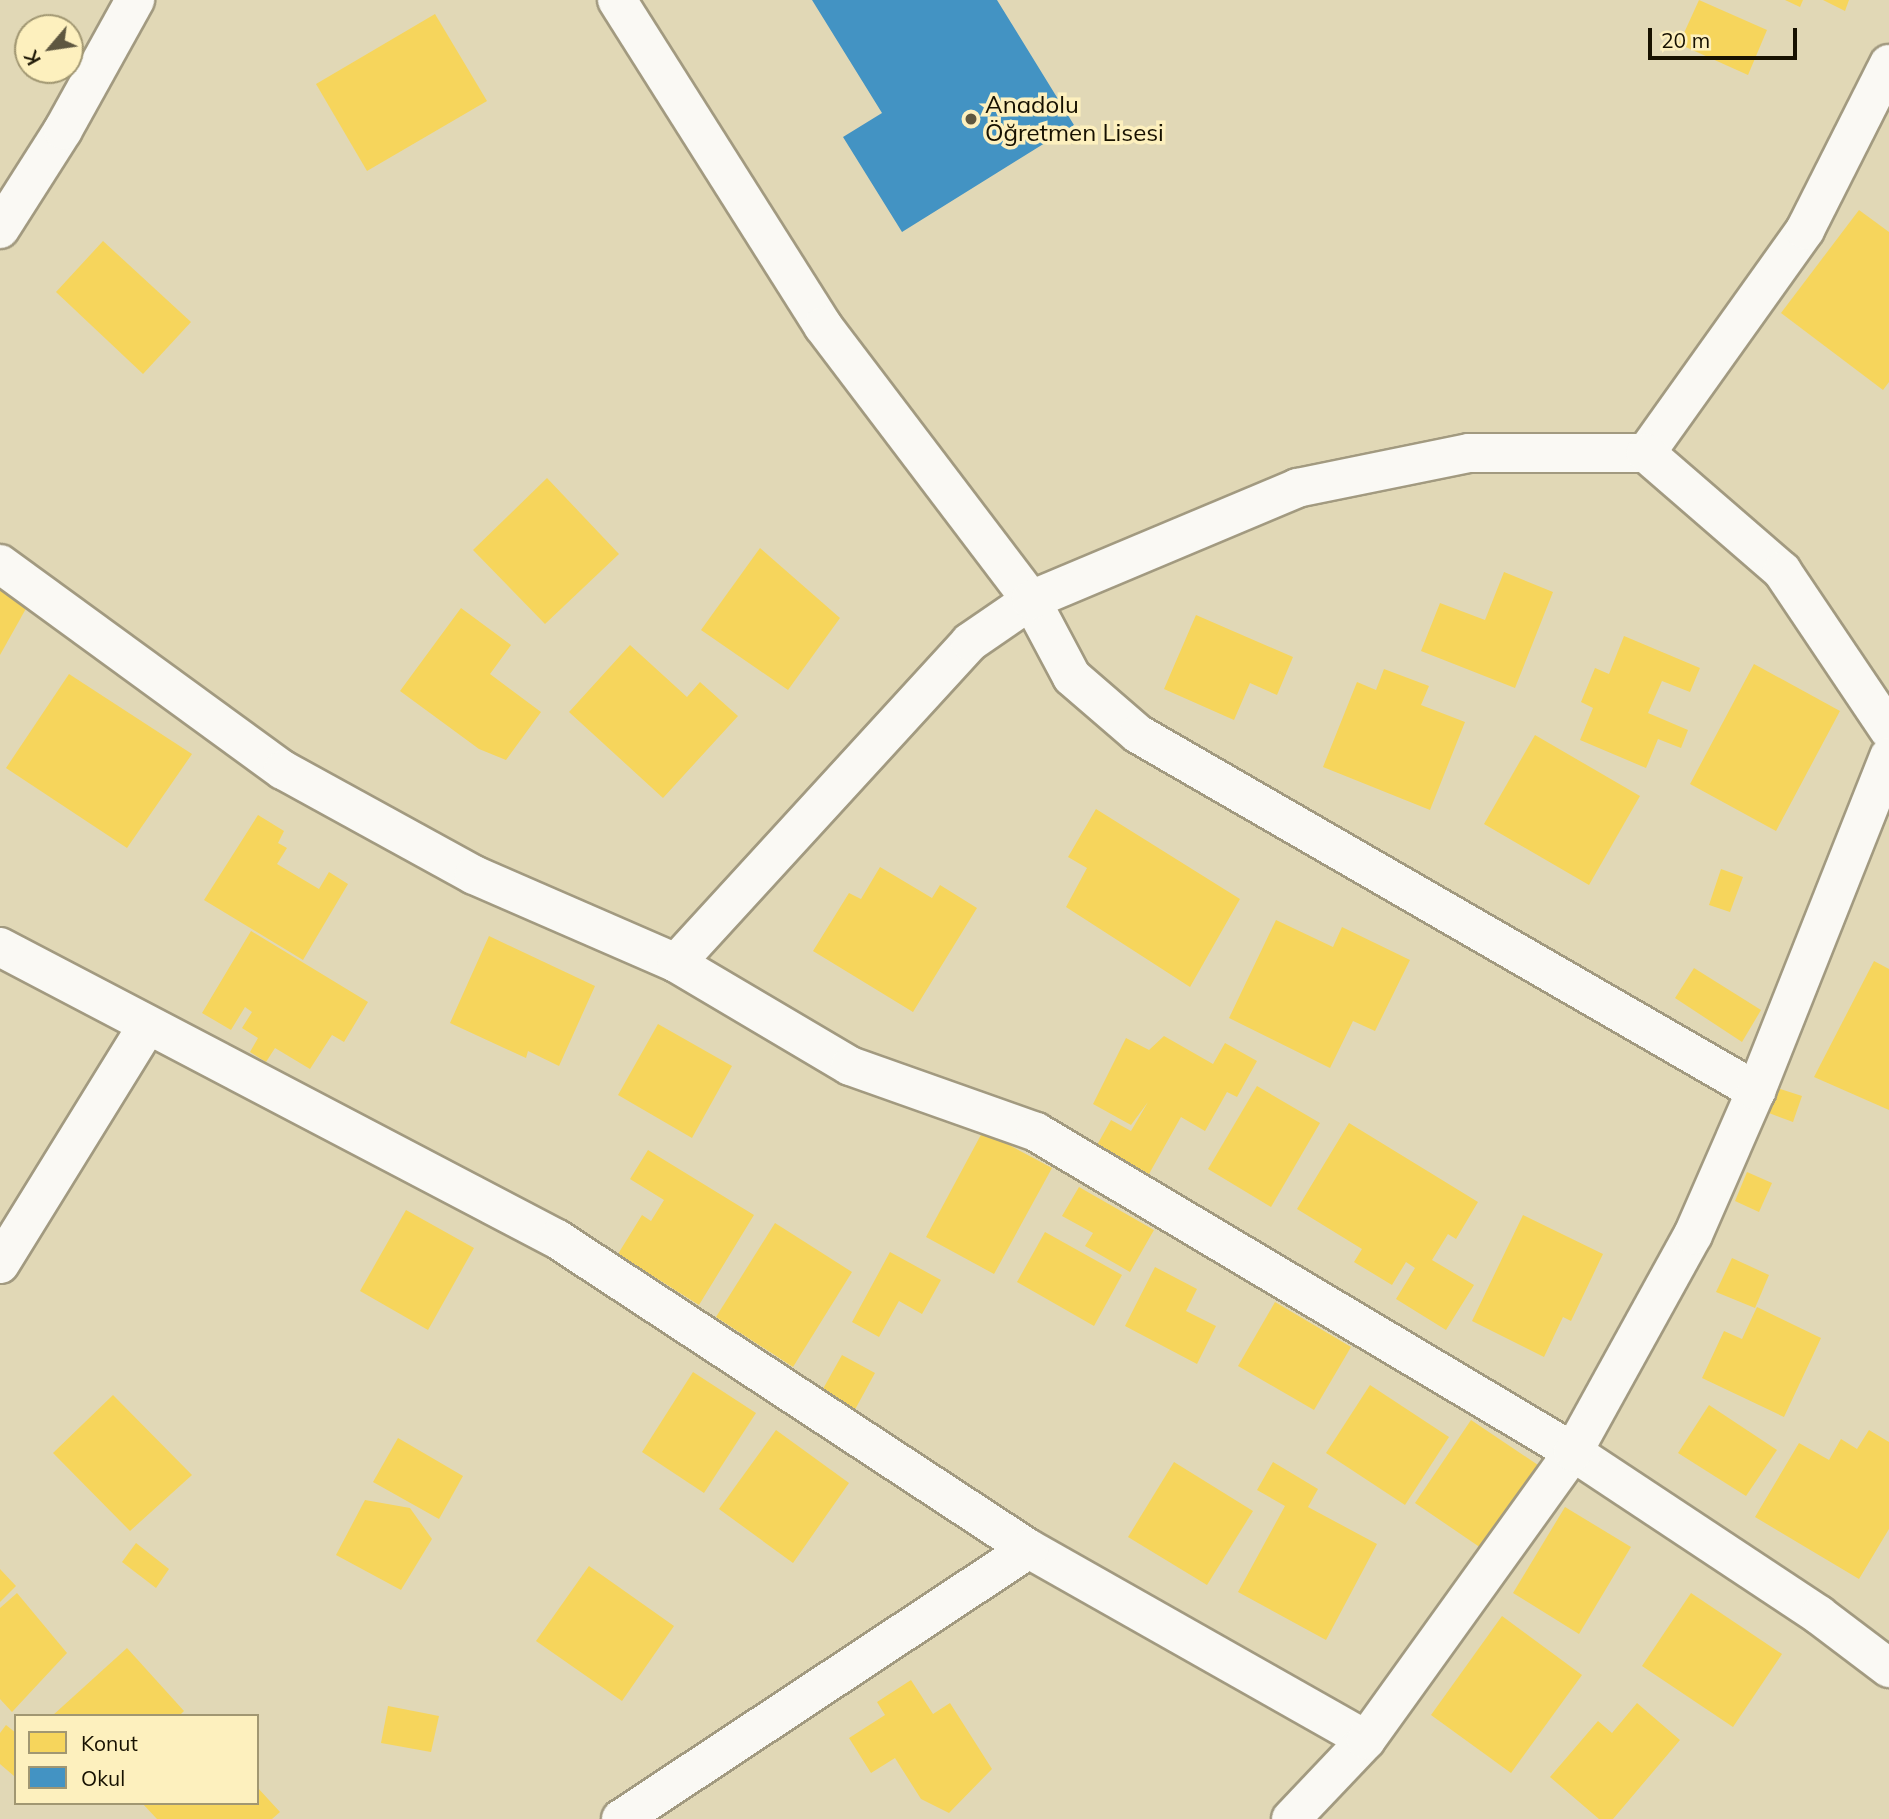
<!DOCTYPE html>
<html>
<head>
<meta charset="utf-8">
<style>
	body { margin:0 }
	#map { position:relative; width:1889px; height:1819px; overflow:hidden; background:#e1d8b6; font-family:Mulish,sans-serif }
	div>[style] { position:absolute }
	.homes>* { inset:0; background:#f6d55c }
	.schools>* { inset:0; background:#4393c3 }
	.roads { filter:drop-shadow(2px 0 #a29a80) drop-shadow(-2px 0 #a29a80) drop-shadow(0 2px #a29a80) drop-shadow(0 -2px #a29a80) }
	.street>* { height:38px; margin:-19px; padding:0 19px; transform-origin:19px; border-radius:19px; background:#faf9f4 }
	.secondary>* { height:38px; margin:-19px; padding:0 19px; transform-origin:19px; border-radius:19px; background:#faf9f4 }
	.dots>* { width:19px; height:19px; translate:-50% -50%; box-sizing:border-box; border:4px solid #fdf0be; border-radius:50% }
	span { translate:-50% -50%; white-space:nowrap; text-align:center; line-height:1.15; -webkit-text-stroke:7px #fdf0be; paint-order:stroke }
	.poi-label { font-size:24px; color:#171100 }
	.left { translate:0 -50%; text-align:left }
	.legend { position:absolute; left:14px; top:1714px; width:245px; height:91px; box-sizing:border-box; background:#fdf0be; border:2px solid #a19772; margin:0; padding:9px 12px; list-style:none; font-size:21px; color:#171100 }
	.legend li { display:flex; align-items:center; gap:14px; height:35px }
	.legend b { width:35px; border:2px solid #a19772 }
	.north { position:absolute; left:14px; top:14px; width:70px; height:70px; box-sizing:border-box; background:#fdf0be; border:2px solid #a19772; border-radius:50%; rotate:241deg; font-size:19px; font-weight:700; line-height:28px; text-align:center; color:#171100 }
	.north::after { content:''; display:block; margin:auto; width:24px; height:32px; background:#5e5740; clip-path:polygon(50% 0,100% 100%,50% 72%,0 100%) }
	.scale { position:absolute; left:1648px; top:28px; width:149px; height:32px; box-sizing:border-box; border:4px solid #171100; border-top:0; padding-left:9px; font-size:21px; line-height:24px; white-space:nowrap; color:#171100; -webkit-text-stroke:5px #fdf0be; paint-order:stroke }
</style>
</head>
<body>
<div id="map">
	<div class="homes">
		<i style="clip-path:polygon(1699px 0,1767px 30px,1748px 75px,1679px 44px)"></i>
		<i style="clip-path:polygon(1785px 0,1803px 0,1800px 7px)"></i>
		<i style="clip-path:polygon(1823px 0,1849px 0,1845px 11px)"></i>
		<i style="clip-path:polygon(435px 14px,487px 101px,367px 171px,316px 84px)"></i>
		<i style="clip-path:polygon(1859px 210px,1889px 232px,1889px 382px,1883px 390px,1781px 313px)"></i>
		<i style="clip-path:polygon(103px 241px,191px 322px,143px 374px,56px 292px)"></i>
		<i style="clip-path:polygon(547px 478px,619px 554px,545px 624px,473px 550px)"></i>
		<i style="clip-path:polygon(760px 548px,840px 618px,788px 690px,701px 630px)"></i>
		<i style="clip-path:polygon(1504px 572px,1553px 592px,1515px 688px,1421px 651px,1440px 603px,1485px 620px)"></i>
		<i style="clip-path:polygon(0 588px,28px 605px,0 655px)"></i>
		<i style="clip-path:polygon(461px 608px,511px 645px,490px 674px,541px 712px,506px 760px,479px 749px,400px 691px)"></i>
		<i style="clip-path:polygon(1196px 615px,1293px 657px,1277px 695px,1250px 683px,1234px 720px,1164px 689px)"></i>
		<i style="clip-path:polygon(1624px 636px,1700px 668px,1690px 692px,1662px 681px,1648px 713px,1688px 730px,1681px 748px,1658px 739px,1646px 768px,1580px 740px,1593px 708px,1581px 702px,1595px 668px,1609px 674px)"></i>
		<i style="clip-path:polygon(630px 645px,687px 697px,700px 682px,738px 716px,663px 798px,569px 712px)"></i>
		<i style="clip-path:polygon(1754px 664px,1840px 711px,1776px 831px,1690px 784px)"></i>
		<i style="clip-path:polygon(1384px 669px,1429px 686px,1421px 705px,1465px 722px,1430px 810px,1323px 767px,1357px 682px,1376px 690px)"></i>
		<i style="clip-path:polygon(69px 674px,192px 754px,127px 848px,6px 768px)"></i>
		<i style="clip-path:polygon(1535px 735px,1640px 796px,1589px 885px,1484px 824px)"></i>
		<i style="clip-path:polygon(1096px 809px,1240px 899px,1190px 987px,1066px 907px,1087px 868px,1068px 857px)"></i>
		<i style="clip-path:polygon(258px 815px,284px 831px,278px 843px,287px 848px,277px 864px,319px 889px,329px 872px,348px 884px,303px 960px,204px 900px)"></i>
		<i style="clip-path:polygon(880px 867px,932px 898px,940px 885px,977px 908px,913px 1012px,813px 951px,849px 893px,861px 899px)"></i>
		<i style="clip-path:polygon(1721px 869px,1743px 877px,1730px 912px,1709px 905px)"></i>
		<i style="clip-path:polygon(1276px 920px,1333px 947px,1342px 927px,1410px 960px,1375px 1031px,1353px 1021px,1330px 1068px,1229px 1018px)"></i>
		<i style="clip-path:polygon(251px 931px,368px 1002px,344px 1042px,332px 1035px,310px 1069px,275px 1048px,266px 1062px,250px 1052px,258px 1038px,242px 1028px,252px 1012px,245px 1007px,231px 1030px,202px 1013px)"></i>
		<i style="clip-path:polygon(489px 936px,595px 986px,559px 1066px,528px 1051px,526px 1058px,450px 1023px)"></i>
		<i style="clip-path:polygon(1874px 961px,1889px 969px,1889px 1110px,1814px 1077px)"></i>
		<i style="clip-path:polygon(1694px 968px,1761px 1010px,1742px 1042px,1675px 998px)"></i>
		<i style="clip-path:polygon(658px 1024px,732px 1066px,692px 1138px,618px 1095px)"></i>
		<i style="clip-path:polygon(1164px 1036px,1213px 1064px,1225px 1043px,1257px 1061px,1237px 1097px,1227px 1092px,1205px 1131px,1181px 1117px,1149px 1174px,1097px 1145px,1111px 1120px,1131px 1131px,1148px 1102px,1131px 1125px,1093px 1104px,1126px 1038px,1149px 1050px)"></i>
		<i style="clip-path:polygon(1257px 1086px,1320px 1123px,1271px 1207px,1208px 1169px)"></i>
		<i style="clip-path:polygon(1777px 1088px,1802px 1096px,1793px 1122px,1769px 1113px)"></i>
		<i style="clip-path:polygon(1349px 1123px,1478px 1202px,1456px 1239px,1448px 1234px,1432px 1260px,1474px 1285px,1446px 1330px,1396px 1299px,1415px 1268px,1406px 1262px,1392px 1285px,1354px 1262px,1362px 1249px,1297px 1209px)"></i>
		<i style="clip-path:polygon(983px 1131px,1052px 1168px,994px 1274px,926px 1237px)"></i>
		<i style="clip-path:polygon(648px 1150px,754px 1215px,699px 1305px,618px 1254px,642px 1215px,651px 1221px,664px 1200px,630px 1179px)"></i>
		<i style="clip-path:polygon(1747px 1172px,1772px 1183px,1759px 1212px,1735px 1201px)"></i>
		<i style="clip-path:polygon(1079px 1187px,1154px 1230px,1130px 1272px,1085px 1246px,1093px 1233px,1062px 1216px)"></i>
		<i style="clip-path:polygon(406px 1210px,474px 1248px,428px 1330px,360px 1291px)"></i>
		<i style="clip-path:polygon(1523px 1215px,1603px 1254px,1571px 1321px,1563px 1317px,1544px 1357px,1472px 1321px)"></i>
		<i style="clip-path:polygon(775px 1223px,852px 1272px,793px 1367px,716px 1317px)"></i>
		<i style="clip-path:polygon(1045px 1232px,1122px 1275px,1094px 1326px,1017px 1282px)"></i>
		<i style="clip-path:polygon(890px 1252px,941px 1280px,922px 1314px,899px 1301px,879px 1337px,852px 1322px)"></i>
		<i style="clip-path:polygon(1732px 1258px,1769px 1275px,1755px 1308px,1716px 1292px)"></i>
		<i style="clip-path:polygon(1155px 1267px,1197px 1289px,1186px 1311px,1216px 1326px,1197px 1364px,1125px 1326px)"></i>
		<i style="clip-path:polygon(1275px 1302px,1351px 1347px,1314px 1410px,1238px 1366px)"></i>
		<i style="clip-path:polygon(1757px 1307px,1821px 1338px,1784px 1417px,1702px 1378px,1724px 1331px,1742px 1339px)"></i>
		<i style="clip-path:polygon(842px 1355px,875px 1373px,852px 1415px,819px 1396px)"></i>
		<i style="clip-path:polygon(693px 1372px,756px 1413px,704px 1493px,642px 1452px)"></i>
		<i style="clip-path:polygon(1370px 1385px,1449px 1437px,1405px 1505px,1326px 1453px)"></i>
		<i style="clip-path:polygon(113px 1395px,192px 1475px,130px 1531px,53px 1453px)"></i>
		<i style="clip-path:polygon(1709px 1405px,1777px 1450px,1746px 1496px,1678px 1453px)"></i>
		<i style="clip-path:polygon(1471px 1420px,1538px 1465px,1481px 1548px,1415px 1503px)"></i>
		<i style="clip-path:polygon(776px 1430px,849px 1483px,793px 1563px,719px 1509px)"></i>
		<i style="clip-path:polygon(1869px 1430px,1889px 1442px,1889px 1529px,1859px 1579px,1755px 1517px,1799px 1443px,1829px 1460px,1841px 1439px,1857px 1449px)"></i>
		<i style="clip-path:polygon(398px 1438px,463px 1476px,439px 1519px,373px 1482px)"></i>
		<i style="clip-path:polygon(1174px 1462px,1253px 1511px,1207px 1585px,1128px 1537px)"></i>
		<i style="clip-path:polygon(1273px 1462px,1318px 1489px,1308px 1507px,1377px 1544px,1326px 1640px,1238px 1592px,1285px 1506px,1257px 1490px)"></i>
		<i style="clip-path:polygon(365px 1500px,410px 1508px,432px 1539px,401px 1590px,336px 1555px)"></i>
		<i style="clip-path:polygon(1565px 1507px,1631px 1547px,1579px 1634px,1513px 1593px)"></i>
		<i style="clip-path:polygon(136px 1543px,169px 1569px,156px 1588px,122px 1562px)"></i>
		<i style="clip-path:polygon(589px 1566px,674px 1626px,622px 1701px,536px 1641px)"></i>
		<i style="clip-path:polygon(0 1569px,16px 1586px,0 1602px)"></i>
		<i style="clip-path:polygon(17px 1593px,67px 1653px,12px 1712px,0 1699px,0 1608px)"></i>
		<i style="clip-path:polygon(1691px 1593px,1782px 1654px,1733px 1727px,1642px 1666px)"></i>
		<i style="clip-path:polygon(1502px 1616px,1582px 1675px,1511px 1773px,1431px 1715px)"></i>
		<i style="clip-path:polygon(127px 1648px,184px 1711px,179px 1716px,52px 1716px)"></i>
		<i style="clip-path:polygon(911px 1680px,933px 1714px,950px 1703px,992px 1769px,949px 1813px,921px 1799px,895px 1758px,871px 1773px,849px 1738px,885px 1715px,877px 1702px)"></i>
		<i style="clip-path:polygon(1637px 1703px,1680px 1740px,1613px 1819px,1599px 1819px,1550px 1777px,1598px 1721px,1612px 1733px)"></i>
		<i style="clip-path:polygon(388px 1706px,439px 1716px,431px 1752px,381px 1743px)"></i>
		<i style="clip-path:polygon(6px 1725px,16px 1733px,14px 1776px,0 1764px,0 1733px)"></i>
		<i style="clip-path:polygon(257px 1787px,280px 1812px,272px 1819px,157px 1819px,142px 1803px,257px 1803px)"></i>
	</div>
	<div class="schools">
		<i style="clip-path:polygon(812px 0,997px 0,1074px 125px,902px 232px,843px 137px,882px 113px)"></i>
	</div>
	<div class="roads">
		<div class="street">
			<i style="left:617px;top:0;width:386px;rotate:57.7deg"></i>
			<i style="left:823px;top:326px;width:344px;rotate:52.8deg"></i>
			<i style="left:1031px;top:600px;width:87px;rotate:62deg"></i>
			<i style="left:1072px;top:677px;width:87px;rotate:40.8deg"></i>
			<i style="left:1138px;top:734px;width:714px;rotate:30.01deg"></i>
			<i style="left:1646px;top:453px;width:274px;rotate:-54.5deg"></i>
			<i style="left:1805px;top:230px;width:186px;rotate:-63.2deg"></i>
			<i style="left:0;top:564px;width:350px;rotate:36.1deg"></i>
			<i style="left:283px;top:770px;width:218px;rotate:28.8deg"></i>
			<i style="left:474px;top:875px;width:220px;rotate:23.5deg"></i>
			<i style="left:676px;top:963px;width:202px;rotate:30.6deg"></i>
			<i style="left:850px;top:1066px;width:197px;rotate:19.5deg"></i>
			<i style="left:1036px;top:1132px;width:625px;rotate:30.79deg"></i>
			<i style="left:1573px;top:1452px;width:295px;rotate:33.5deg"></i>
			<i style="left:1819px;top:1615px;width:88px;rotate:37.1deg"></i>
			<i style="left:0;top:947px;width:629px;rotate:27.67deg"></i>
			<i style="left:557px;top:1239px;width:565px;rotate:33.3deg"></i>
			<i style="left:1029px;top:1549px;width:387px;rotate:29.5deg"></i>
			<i style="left:676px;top:963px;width:435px;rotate:-47.5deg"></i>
			<i style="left:970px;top:642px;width:74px;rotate:-34.5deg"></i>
			<i style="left:1031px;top:600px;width:289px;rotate:-22.8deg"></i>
			<i style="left:1297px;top:488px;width:176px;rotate:-11.5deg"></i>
			<i style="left:1469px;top:453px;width:177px"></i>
			<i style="left:1646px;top:453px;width:180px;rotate:40.9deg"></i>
			<i style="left:1782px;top:571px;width:192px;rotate:56.1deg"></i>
			<i style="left:0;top:1264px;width:280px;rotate:-58.3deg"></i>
			<i style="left:621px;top:1819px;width:489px;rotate:-33.5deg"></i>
			<i style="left:1291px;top:1819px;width:109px;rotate:-46.5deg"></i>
			<i style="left:1366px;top:1740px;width:355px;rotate:-54.3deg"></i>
			<i style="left:1573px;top:1452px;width:248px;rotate:-61.1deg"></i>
			<i style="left:1693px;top:1235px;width:157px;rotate:-66.4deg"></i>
			<i style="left:1756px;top:1091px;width:360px;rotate:-68.3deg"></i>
		</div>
		<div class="secondary">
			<i style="left:0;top:229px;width:117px;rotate:-57.5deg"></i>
			<i style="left:63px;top:130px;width:149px;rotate:-61deg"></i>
		</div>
	</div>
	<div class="dots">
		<i style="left:971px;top:119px;background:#5e5740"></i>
	</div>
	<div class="poi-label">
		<span class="left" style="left:985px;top:119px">Anadolu<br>Öğretmen Lisesi</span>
	</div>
	<ul class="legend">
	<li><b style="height:19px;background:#f6d55c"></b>Konut</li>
	<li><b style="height:19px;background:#4393c3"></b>Okul</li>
	</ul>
	<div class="north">K</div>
	<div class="scale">20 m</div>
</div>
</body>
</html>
